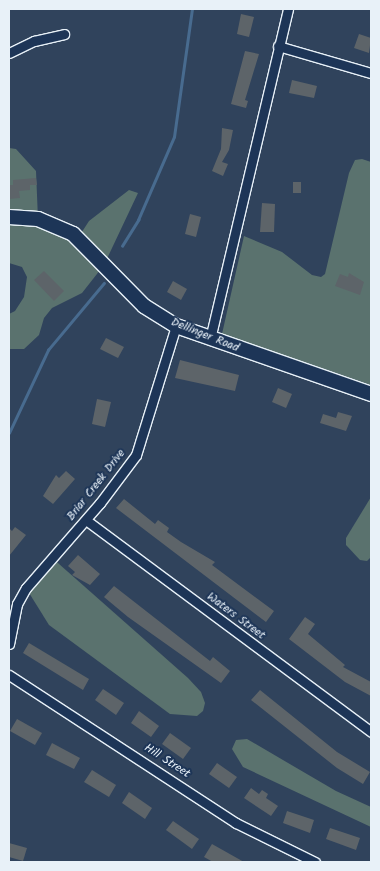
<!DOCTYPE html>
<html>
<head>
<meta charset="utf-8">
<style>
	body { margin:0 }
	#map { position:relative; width:380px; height:871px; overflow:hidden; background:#30435c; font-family:Kalam,sans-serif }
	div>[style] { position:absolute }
	.green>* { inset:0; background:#5a726e }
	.stream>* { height:2.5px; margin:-1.25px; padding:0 1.25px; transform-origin:1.25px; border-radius:1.25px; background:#486b8f }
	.building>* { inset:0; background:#5d6469 }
	.roads { filter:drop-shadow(1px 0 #e8f1f8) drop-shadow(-1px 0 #e8f1f8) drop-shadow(0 1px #e8f1f8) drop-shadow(0 -1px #e8f1f8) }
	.street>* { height:9px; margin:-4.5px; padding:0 4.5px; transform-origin:4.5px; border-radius:4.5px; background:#1d3557 }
	.secondary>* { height:14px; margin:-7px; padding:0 7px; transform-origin:7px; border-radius:7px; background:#1d3557 }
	span { translate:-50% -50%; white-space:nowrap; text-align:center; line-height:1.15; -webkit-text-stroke:4px #1d3557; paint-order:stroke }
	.street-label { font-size:12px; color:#e8f1f8 }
	.frame { position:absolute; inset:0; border:10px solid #e8f1f8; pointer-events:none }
</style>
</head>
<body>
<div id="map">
	<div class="green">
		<i style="clip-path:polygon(9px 148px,16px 149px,36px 171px,38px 219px,78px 238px,89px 221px,129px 190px,138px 193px,104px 265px,82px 293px,52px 308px,44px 318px,39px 335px,24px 349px,9px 349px,9px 314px,15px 311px,24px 297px,27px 277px,22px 267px,9px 263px)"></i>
		<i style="clip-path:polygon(362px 159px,371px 162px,371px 385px,222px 334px,244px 236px,282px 252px,312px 275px,321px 277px,325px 274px,349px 173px,355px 160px)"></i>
		<i style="clip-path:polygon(371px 497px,371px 557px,367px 561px,360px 560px,346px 545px,346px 538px)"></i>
		<i style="clip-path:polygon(50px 556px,188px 678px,201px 692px,205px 703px,203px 711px,197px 716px,170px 714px,49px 625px,26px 588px)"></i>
		<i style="clip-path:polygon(247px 739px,336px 791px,371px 807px,371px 827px,243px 767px,232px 749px,236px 740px)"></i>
	</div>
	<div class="stream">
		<i style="left:122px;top:246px;width:31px;rotate:-58deg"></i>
		<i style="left:138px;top:220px;width:90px;rotate:-66.6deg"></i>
		<i style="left:174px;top:137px;width:129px;rotate:-82deg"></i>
		<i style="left:9px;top:433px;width:92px;rotate:-64.8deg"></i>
		<i style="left:48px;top:350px;width:87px;rotate:-50.1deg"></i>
	</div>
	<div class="building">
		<i style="clip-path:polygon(241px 14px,254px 17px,249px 37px,237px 34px)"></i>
		<i style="clip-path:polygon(359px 34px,371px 38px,369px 53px,354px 48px)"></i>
		<i style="clip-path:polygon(245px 51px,259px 54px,245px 100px,248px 101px,246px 108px,231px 104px)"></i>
		<i style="clip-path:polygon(292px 80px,317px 86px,314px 98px,289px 93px)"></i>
		<i style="clip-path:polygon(222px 128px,233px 130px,229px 150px,222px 162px,228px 164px,223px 176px,212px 171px,221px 149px)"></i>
		<i style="clip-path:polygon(36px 178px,37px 185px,30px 185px,30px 190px,19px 191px,20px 198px,9px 199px,9px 185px,13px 185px,13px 180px)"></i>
		<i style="clip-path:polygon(293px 182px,301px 182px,301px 193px,293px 193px)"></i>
		<i style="clip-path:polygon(262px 203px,275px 204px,274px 232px,260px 232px)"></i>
		<i style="clip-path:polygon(190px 214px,201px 217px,196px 237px,185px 234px)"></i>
		<i style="clip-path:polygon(44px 271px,64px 291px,54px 301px,34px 280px)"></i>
		<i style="clip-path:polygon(349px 273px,364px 282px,360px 295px,335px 286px,340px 274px,348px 277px)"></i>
		<i style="clip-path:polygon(173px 281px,187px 289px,181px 300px,167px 292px)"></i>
		<i style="clip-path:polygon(106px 338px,124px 347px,118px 358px,100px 349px)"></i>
		<i style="clip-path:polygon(180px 360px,239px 375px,235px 391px,175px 378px)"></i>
		<i style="clip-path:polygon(278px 388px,292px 394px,286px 408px,272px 402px)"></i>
		<i style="clip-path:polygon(97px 399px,111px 402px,105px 427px,92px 424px)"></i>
		<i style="clip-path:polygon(338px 412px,352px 416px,346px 431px,320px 423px,323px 414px,336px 418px)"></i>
		<i style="clip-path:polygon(66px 471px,75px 479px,53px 504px,43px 496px,56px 475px,59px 478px)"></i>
		<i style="clip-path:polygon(124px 499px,155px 524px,158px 520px,169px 528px,167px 532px,181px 542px,215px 562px,212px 565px,274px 611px,266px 622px,116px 508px)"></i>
		<i style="clip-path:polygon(15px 527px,26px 535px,9px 556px,9px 528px,12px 531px)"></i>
		<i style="clip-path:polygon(78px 555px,100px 574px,90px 585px,72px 575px,75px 572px,68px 566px)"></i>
		<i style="clip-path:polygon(114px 586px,210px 661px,213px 657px,230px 671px,221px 683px,128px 617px,104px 597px)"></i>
		<i style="clip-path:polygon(305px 617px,315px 624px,308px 634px,345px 665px,343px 667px,371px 682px,371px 696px,345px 682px,289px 639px)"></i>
		<i style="clip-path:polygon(29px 643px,89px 679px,83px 690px,23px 653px)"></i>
		<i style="clip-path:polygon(103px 689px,124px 703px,116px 715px,95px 700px)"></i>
		<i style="clip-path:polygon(260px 690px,337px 752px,370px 772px,363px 784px,337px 768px,251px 700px)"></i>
		<i style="clip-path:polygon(139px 711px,159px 726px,151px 737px,131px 723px)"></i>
		<i style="clip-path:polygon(17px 719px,42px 733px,35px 745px,10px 731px)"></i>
		<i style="clip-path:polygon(170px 733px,191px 748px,183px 759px,162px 744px)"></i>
		<i style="clip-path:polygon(52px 743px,80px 758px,74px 769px,46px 755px)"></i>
		<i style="clip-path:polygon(217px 763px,237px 777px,229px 788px,209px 774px)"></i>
		<i style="clip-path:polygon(92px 770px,116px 785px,109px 797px,84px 782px)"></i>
		<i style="clip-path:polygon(251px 788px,259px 794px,262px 790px,268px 794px,266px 798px,278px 806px,271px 816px,244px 798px)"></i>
		<i style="clip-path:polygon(129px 792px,152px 808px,145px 819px,122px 803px)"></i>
		<i style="clip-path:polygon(287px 811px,314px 820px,310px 833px,283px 823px)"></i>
		<i style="clip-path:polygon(173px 821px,199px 839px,192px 849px,166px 830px)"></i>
		<i style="clip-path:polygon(330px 828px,360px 838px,356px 850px,326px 839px)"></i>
		<i style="clip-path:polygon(9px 843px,27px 848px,23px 861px,9px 857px)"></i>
		<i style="clip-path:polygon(212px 844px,244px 862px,213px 862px,204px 857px)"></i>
	</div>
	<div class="roads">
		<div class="street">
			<i style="left:278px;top:46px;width:97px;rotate:16.2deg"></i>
			<i style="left:9px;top:53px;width:28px;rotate:-26deg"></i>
			<i style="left:34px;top:41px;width:31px;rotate:-13deg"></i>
			<i style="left:210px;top:339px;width:339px;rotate:-76.7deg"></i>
			<i style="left:86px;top:520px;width:355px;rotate:36.6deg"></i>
			<i style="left:9px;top:644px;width:41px;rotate:-78.7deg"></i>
			<i style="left:17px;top:604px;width:18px;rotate:-61deg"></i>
			<i style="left:26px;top:588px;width:113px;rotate:-49deg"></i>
			<i style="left:100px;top:503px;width:60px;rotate:-53.1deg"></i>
			<i style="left:136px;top:455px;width:135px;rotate:-72.8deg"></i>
			<i style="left:9px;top:675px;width:271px;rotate:33.1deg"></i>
			<i style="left:236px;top:823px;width:88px;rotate:26.3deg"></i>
		</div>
		<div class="secondary">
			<i style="left:9px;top:217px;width:29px;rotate:4deg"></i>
			<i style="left:38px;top:219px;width:38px;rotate:23deg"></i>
			<i style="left:73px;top:234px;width:101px;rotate:45.4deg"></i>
			<i style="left:144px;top:306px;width:38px;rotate:32deg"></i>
			<i style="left:176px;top:326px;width:207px;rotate:19.2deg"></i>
		</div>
	</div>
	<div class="street-label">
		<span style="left:205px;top:335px;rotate:22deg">Dellinger Road</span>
		<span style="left:96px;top:485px;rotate:-52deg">Briar Creek Drive</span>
		<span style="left:236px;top:616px;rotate:37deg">Waters Street</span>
		<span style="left:167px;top:761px;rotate:33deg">Hill Street</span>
	</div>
	<div class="frame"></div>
</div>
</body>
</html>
